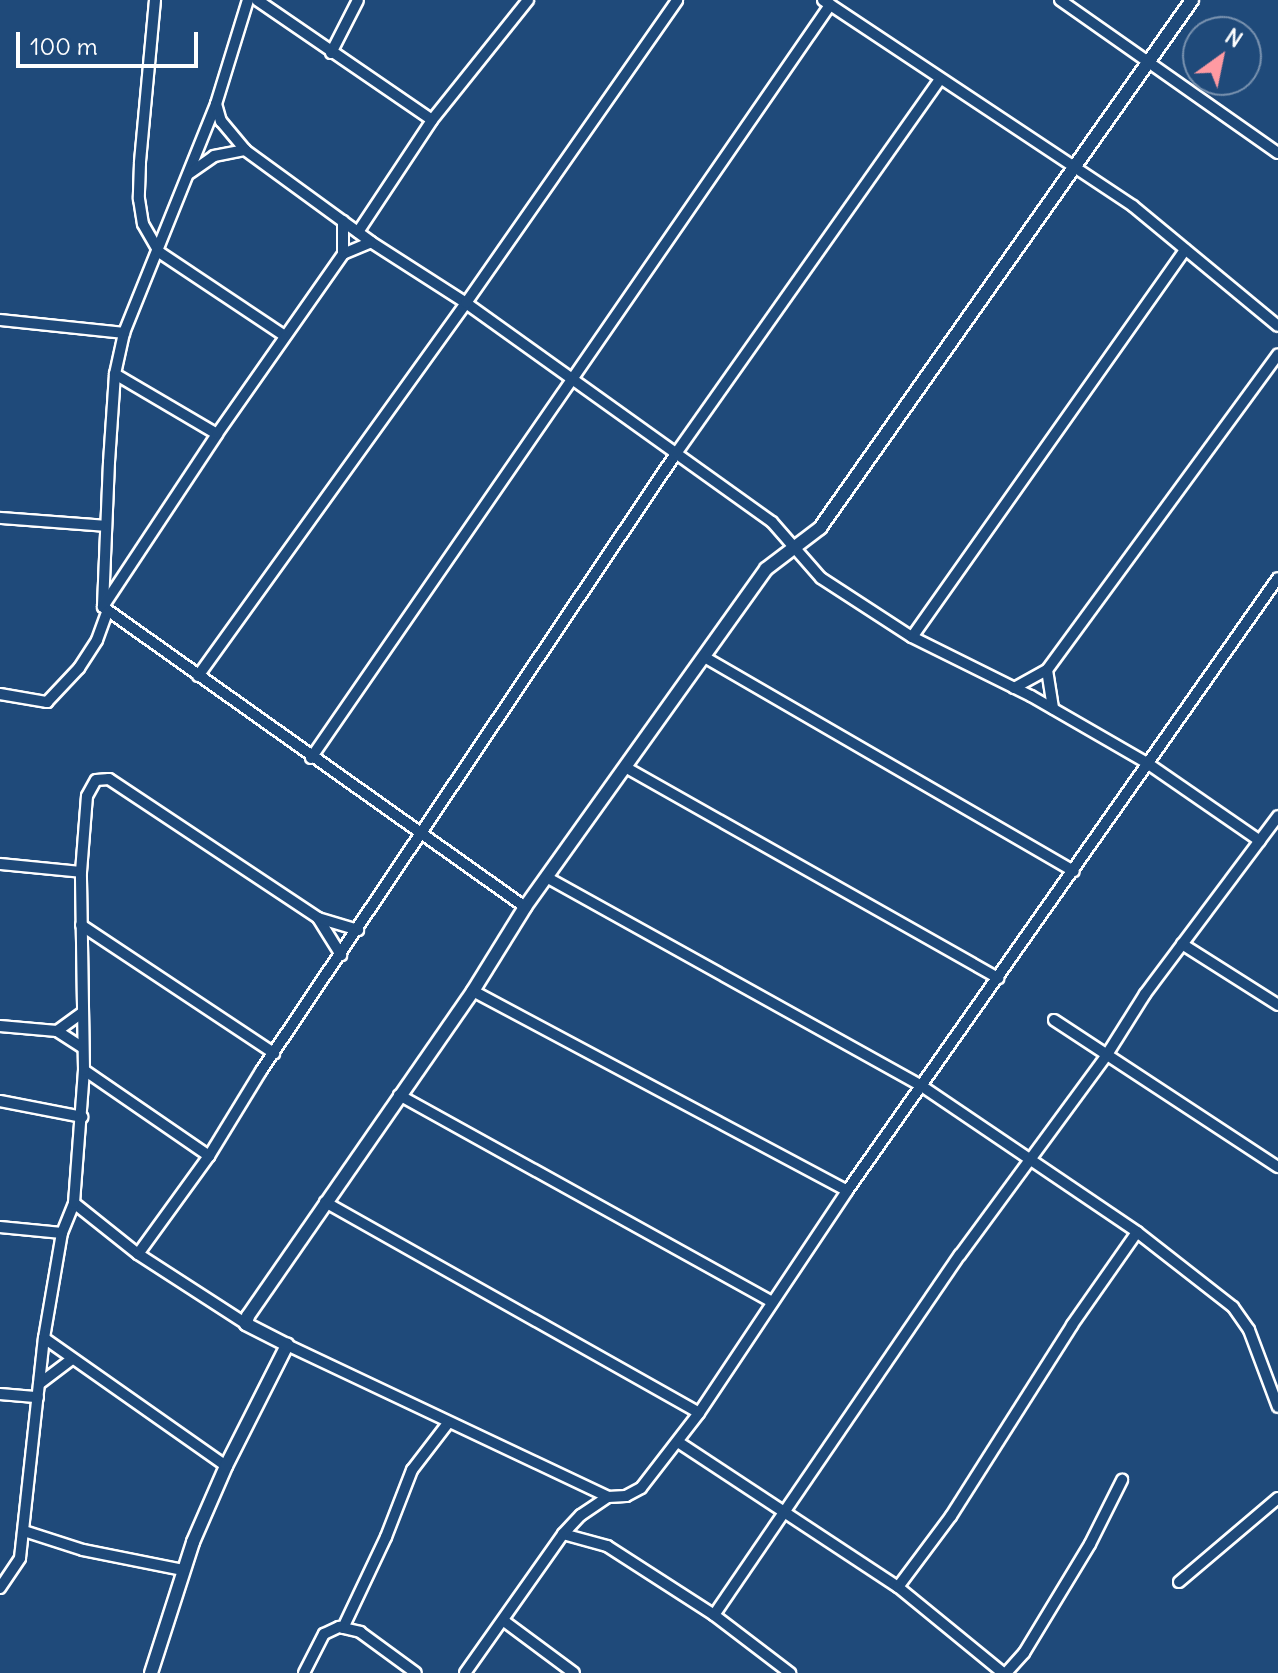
<!DOCTYPE html>
<html>
<head>
<meta charset="utf-8">
<style>
	body { margin:0 }
	#map { position:relative; width:1278px; height:1673px; overflow:hidden; background:#1f4a7a; font-family:Delius,sans-serif }
	div>[style] { position:absolute }
	.roads { filter:drop-shadow(2px 0 #fff) drop-shadow(-2px 0 #fff) drop-shadow(0 2px #fff) drop-shadow(0 -2px #fff) }
	.minor>* { height:10px; margin:-5px; padding:0 5px; transform-origin:5px; border-radius:5px; background:#1f4a7a }
	.tertiary>* { height:12px; margin:-6px; padding:0 6px; transform-origin:6px; border-radius:6px; background:#1f4a7a }
	span { translate:-50% -50%; white-space:nowrap; text-align:center; line-height:1.15; -webkit-text-stroke:6px #1f4a7a; paint-order:stroke }
	.north { position:absolute; left:1182px; top:16px; width:80px; height:80px; box-sizing:border-box; background:#1f4a7a; border:2px solid #7992af; border-radius:50%; rotate:33deg; font-size:22px; font-weight:700; line-height:32px; text-align:center; color:#fff }
	.north::after { content:''; display:block; margin:auto; width:28px; height:36px; background:#ff9aa2; clip-path:polygon(50% 0,100% 100%,50% 72%,0 100%) }
	.scale { position:absolute; left:16px; top:32px; width:182px; height:36px; box-sizing:border-box; border:4px solid #fff; border-top:0; padding-left:10px; font-size:24px; line-height:28px; white-space:nowrap; color:#fff; -webkit-text-stroke:6px #1f4a7a; paint-order:stroke }
</style>
</head>
<body>
<div id="map">
	<div class="roads">
		<div class="minor">
			<i style="left:155px;top:0;width:164px;rotate:95.3deg"></i>
			<i style="left:140px;top:163px;width:36px;rotate:92deg"></i>
			<i style="left:139px;top:199px;width:25px;rotate:81deg"></i>
			<i style="left:143px;top:224px;width:32px;rotate:60deg"></i>
			<i style="left:159px;top:252px;width:151px;rotate:33.7deg"></i>
			<i style="left:248px;top:0;width:109px;rotate:107.1deg"></i>
			<i style="left:216px;top:104px;width:247px;rotate:111.9deg"></i>
			<i style="left:124px;top:333px;width:42px;rotate:102.4deg"></i>
			<i style="left:115px;top:374px;width:88px;rotate:93.9deg"></i>
			<i style="left:109px;top:462px;width:145px;rotate:92.4deg"></i>
			<i style="left:103px;top:607px;width:518px;rotate:35.41deg"></i>
			<i style="left:257px;top:0;width:212px;rotate:34.4deg"></i>
			<i style="left:823px;top:0;width:372px;rotate:33.6deg"></i>
			<i style="left:1133px;top:206px;width:188px;rotate:39.6deg"></i>
			<i style="left:1060px;top:0;width:266px;rotate:35.1deg"></i>
			<i style="left:331px;top:53px;width:59px;rotate:-63deg"></i>
			<i style="left:216px;top:104px;width:18px;rotate:74deg"></i>
			<i style="left:221px;top:121px;width:38px;rotate:50deg"></i>
			<i style="left:245px;top:150px;width:156px;rotate:36.1deg"></i>
			<i style="left:371px;top:242px;width:113px;rotate:32.7deg"></i>
			<i style="left:466px;top:303px;width:376px;rotate:35.6deg"></i>
			<i style="left:772px;top:522px;width:74px;rotate:48.8deg"></i>
			<i style="left:821px;top:578px;width:108px;rotate:33deg"></i>
			<i style="left:912px;top:637px;width:133px;rotate:26.4deg"></i>
			<i style="left:1031px;top:696px;width:134px;rotate:30deg"></i>
			<i style="left:1147px;top:763px;width:137px;rotate:34.6deg"></i>
			<i style="left:190px;top:173px;width:29px;rotate:-35deg"></i>
			<i style="left:214px;top:156px;width:32px;rotate:-11deg"></i>
			<i style="left:358px;top:232px;width:134px;rotate:-56.5deg"></i>
			<i style="left:432px;top:120px;width:154px;rotate:-51.3deg"></i>
			<i style="left:343px;top:254px;width:30px;rotate:-23deg"></i>
			<i style="left:0;top:320px;width:125px;rotate:6deg"></i>
			<i style="left:115px;top:374px;width:118px;rotate:30.5deg"></i>
			<i style="left:0;top:518px;width:106px;rotate:4.3deg"></i>
			<i style="left:104px;top:605px;width:205px;rotate:-56.5deg"></i>
			<i style="left:217px;top:434px;width:220px;rotate:-55deg"></i>
			<i style="left:343px;top:254px;width:33px;rotate:-90deg"></i>
			<i style="left:912px;top:637px;width:474px;rotate:-54.8deg"></i>
			<i style="left:706px;top:658px;width:425px;rotate:30.1deg"></i>
			<i style="left:1047px;top:670px;width:39px;rotate:81deg"></i>
			<i style="left:198px;top:676px;width:459px;rotate:-54.3deg"></i>
			<i style="left:466px;top:303px;width:369px;rotate:-55.1deg"></i>
			<i style="left:1014px;top:688px;width:38px;rotate:-29deg"></i>
			<i style="left:1047px;top:670px;width:391px;rotate:-53.8deg"></i>
			<i style="left:0;top:694px;width:48px;rotate:9.7deg"></i>
			<i style="left:47px;top:702px;width:47px;rotate:-46.7deg"></i>
			<i style="left:79px;top:668px;width:33px;rotate:-57deg"></i>
			<i style="left:97px;top:640px;width:30px;rotate:-70deg"></i>
			<i style="left:311px;top:758px;width:915px;rotate:-55.42deg"></i>
			<i style="left:625px;top:767px;width:429px;rotate:29.5deg"></i>
			<i style="left:0;top:864px;width:81px;rotate:5.6deg"></i>
			<i style="left:548px;top:878px;width:429px;rotate:29.1deg"></i>
			<i style="left:923px;top:1087px;width:258px;rotate:34.1deg"></i>
			<i style="left:1137px;top:1232px;width:122px;rotate:38deg"></i>
			<i style="left:1233px;top:1307px;width:28px;rotate:55deg"></i>
			<i style="left:1249px;top:1330px;width:82px;rotate:69.4deg"></i>
			<i style="left:318px;top:918px;width:44px;rotate:58.1deg"></i>
			<i style="left:81px;top:925px;width:232px;rotate:33.6deg"></i>
			<i style="left:1182px;top:944px;width:114px;rotate:32.4deg"></i>
			<i style="left:473px;top:991px;width:424px;rotate:28.1deg"></i>
			<i style="left:1054px;top:1020px;width:268px;rotate:33.3deg"></i>
			<i style="left:0;top:1026px;width:57px;rotate:5deg"></i>
			<i style="left:57px;top:1031px;width:31px;rotate:33deg"></i>
			<i style="left:57px;top:1031px;width:31px;rotate:-36deg"></i>
			<i style="left:84px;top:1070px;width:152px;rotate:34.5deg"></i>
			<i style="left:399px;top:1095px;width:427px;rotate:29deg"></i>
			<i style="left:0;top:1101px;width:84px;rotate:11deg"></i>
			<i style="left:325px;top:1202px;width:429px;rotate:29.4deg"></i>
			<i style="left:74px;top:1203px;width:82px;rotate:38.6deg"></i>
			<i style="left:138px;top:1254px;width:129px;rotate:32.9deg"></i>
			<i style="left:0;top:1227px;width:62px;rotate:5.5deg"></i>
			<i style="left:138px;top:1254px;width:121px;rotate:-54.1deg"></i>
			<i style="left:209px;top:1156px;width:100px;rotate:-58.5deg"></i>
			<i style="left:261px;top:1071px;width:746px;rotate:-56.1deg"></i>
			<i style="left:677px;top:452px;width:455px;rotate:-54.8deg"></i>
			<i style="left:44px;top:1338px;width:223px;rotate:35.1deg"></i>
			<i style="left:287px;top:1345px;width:355px;rotate:25.3deg"></i>
			<i style="left:608px;top:1497px;width:18px;rotate:-3deg"></i>
			<i style="left:626px;top:1496px;width:17px;rotate:-28deg"></i>
			<i style="left:641px;top:1488px;width:95px;rotate:-52.3deg"></i>
			<i style="left:699px;top:1413px;width:267px;rotate:-56.3deg"></i>
			<i style="left:847px;top:1191px;width:749px;rotate:-54.89deg"></i>
			<i style="left:39px;top:1384px;width:41px;rotate:-37.1deg"></i>
			<i style="left:0;top:1394px;width:38px;rotate:5deg"></i>
			<i style="left:678px;top:1442px;width:263px;rotate:33.4deg"></i>
			<i style="left:898px;top:1587px;width:136px;rotate:39.3deg"></i>
			<i style="left:24px;top:1531px;width:62px;rotate:17.9deg"></i>
			<i style="left:83px;top:1550px;width:102px;rotate:11.3deg"></i>
			<i style="left:563px;top:1534px;width:46px;rotate:15.3deg"></i>
			<i style="left:607px;top:1546px;width:127px;rotate:32.8deg"></i>
			<i style="left:714px;top:1615px;width:96px;rotate:37.3deg"></i>
			<i style="left:1179px;top:1582px;width:130px;rotate:-40.3deg"></i>
			<i style="left:898px;top:1587px;width:89px;rotate:-53.3deg"></i>
			<i style="left:951px;top:1516px;width:226px;rotate:-57.6deg"></i>
			<i style="left:1072px;top:1325px;width:113px;rotate:-55deg"></i>
			<i style="left:0;top:1588px;width:36px;rotate:-56deg"></i>
			<i style="left:20px;top:1558px;width:221px;rotate:-83.8deg"></i>
			<i style="left:44px;top:1338px;width:107px;rotate:-80.3deg"></i>
			<i style="left:62px;top:1233px;width:32px;rotate:-68deg"></i>
			<i style="left:74px;top:1203px;width:133px;rotate:-85.7deg"></i>
			<i style="left:84px;top:1070px;width:198px;rotate:-90.9deg"></i>
			<i style="left:81px;top:872px;width:76px;rotate:-85.5deg"></i>
			<i style="left:87px;top:796px;width:18px;rotate:-61deg"></i>
			<i style="left:96px;top:780px;width:13px;rotate:-4deg"></i>
			<i style="left:109px;top:779px;width:251px;rotate:33.6deg"></i>
			<i style="left:318px;top:918px;width:42px;rotate:16.7deg"></i>
			<i style="left:714px;top:1615px;width:436px;rotate:-55.7deg"></i>
			<i style="left:960px;top:1255px;width:247px;rotate:-53.7deg"></i>
			<i style="left:1106px;top:1056px;width:73px;rotate:-57.8deg"></i>
			<i style="left:1145px;top:994px;width:222px;rotate:-53.2deg"></i>
			<i style="left:504px;top:1621px;width:87px;rotate:36.6deg"></i>
			<i style="left:343px;top:1628px;width:101px;rotate:-64.7deg"></i>
			<i style="left:386px;top:1537px;width:72px;rotate:-68.8deg"></i>
			<i style="left:412px;top:1470px;width:59px;rotate:-52.5deg"></i>
			<i style="left:304px;top:1673px;width:44px;rotate:-62.9deg"></i>
			<i style="left:324px;top:1634px;width:17px;rotate:-25deg"></i>
			<i style="left:339px;top:1627px;width:22px;rotate:13deg"></i>
			<i style="left:360px;top:1632px;width:69px;rotate:36.2deg"></i>
			<i style="left:465px;top:1673px;width:170px;rotate:-54.8deg"></i>
			<i style="left:563px;top:1534px;width:26px;rotate:-47deg"></i>
			<i style="left:581px;top:1515px;width:32px;rotate:-34deg"></i>
			<i style="left:1006px;top:1673px;width:27px;rotate:-48deg"></i>
			<i style="left:1024px;top:1653px;width:127px;rotate:-58.8deg"></i>
			<i style="left:1090px;top:1544px;width:72px;rotate:-63.4deg"></i>
		</div>
		<div class="tertiary">
			<i style="left:151px;top:1673px;width:138px;rotate:-72.2deg"></i>
			<i style="left:193px;top:1542px;width:83px;rotate:-66.5deg"></i>
			<i style="left:226px;top:1466px;width:136px;rotate:-63.2deg"></i>
			<i style="left:287px;top:1345px;width:46px;rotate:-152.9deg"></i>
			<i style="left:246px;top:1324px;width:8px;rotate:-76deg"></i>
			<i style="left:248px;top:1316px;width:395px;rotate:-55.3deg"></i>
			<i style="left:473px;top:991px;width:99px;rotate:-58.2deg"></i>
			<i style="left:525px;top:907px;width:415px;rotate:-54.5deg"></i>
			<i style="left:766px;top:569px;width:68px;rotate:-37.2deg"></i>
			<i style="left:820px;top:528px;width:646px;rotate:-54.83deg"></i>
		</div>
	</div>
	<div class="north">N</div>
	<div class="scale">100 m</div>
</div>
</body>
</html>
